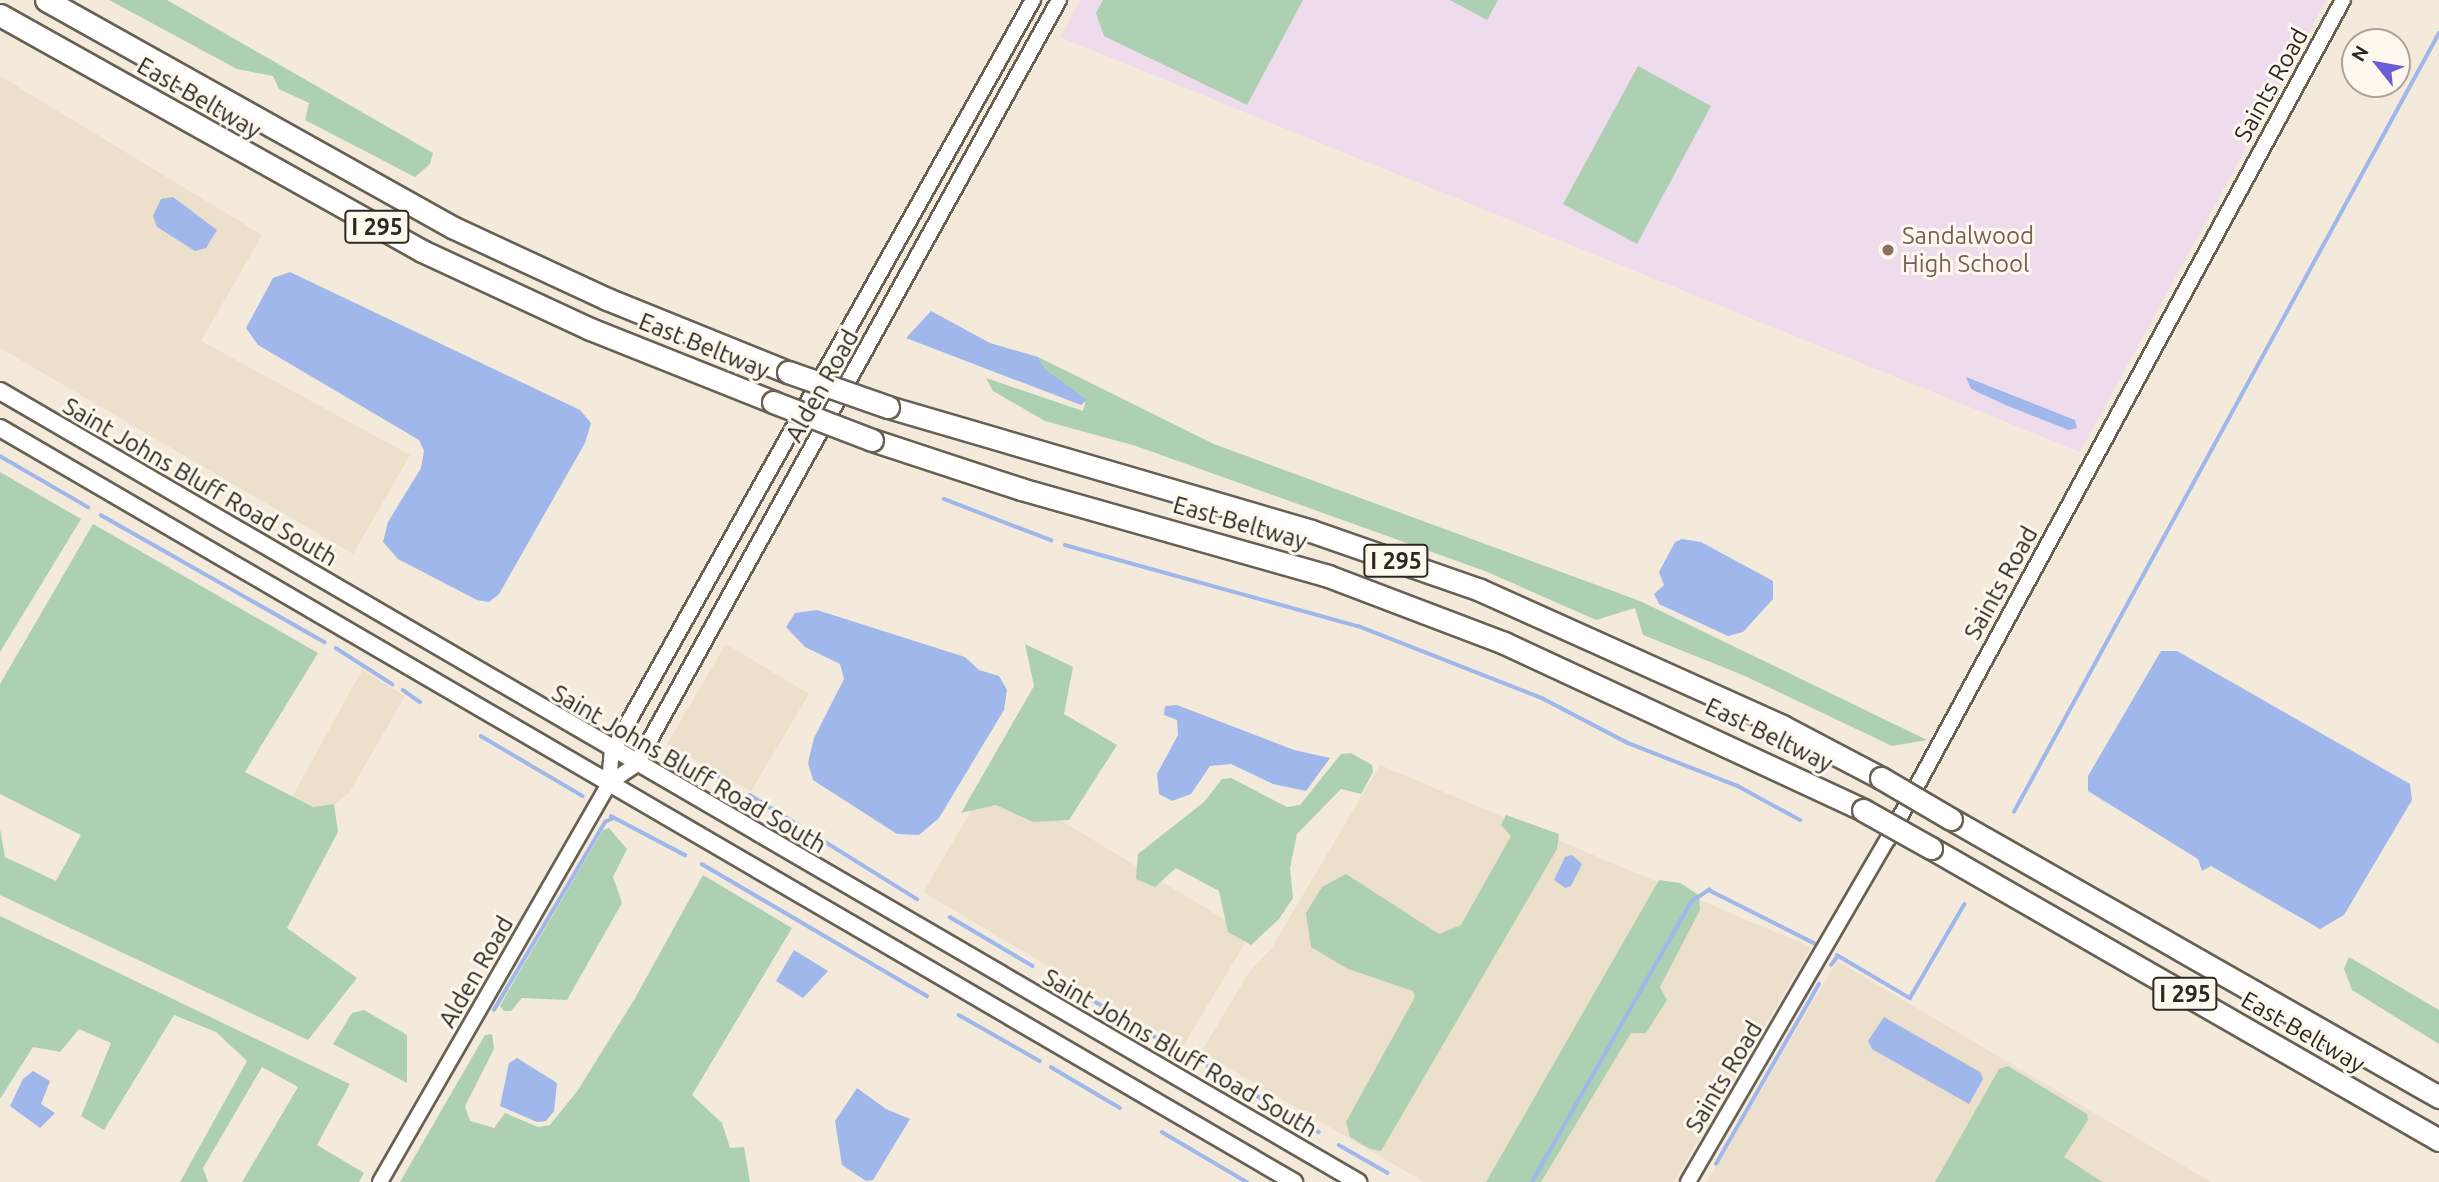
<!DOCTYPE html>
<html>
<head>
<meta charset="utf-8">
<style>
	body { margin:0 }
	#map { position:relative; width:2439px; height:1182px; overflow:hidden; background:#f3eadc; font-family:Ubuntu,sans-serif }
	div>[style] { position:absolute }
	.built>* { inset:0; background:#ecdfcb }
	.education>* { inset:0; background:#eedbeb }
	.green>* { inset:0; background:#add0b2 }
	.water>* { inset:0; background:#9fb7ea }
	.stream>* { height:3.5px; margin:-1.75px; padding:0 1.75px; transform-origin:1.75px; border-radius:1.75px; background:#9fb7ea }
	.roads { filter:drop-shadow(2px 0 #676053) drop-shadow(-2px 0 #676053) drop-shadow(0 2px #676053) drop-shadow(0 -2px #676053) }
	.tertiary>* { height:14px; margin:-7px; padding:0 7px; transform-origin:7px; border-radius:7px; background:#fff }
	.secondary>* { height:16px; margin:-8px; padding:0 8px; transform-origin:8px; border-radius:8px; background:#fff }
	.motorway>* { height:21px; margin:-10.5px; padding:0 10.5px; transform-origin:10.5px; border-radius:10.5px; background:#fff }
	.bridges { filter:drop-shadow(2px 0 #676053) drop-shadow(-2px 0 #676053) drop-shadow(0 2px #676053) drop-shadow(0 -2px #676053) }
	.motorway-bridge>* { height:21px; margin:-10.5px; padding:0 10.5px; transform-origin:10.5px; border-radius:10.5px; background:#fff }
	.dots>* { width:19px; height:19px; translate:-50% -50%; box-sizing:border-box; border:4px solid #fef8ef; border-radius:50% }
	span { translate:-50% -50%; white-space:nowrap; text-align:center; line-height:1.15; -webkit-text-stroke:6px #fef8ef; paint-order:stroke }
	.shield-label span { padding:2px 5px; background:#fef8ef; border:2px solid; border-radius:5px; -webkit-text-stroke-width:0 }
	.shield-label { font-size:23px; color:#2b2722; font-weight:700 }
	.street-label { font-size:24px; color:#2b2722 }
	.education-label { font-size:24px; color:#785e54 }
	.left { translate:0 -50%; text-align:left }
	.north { position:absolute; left:2341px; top:28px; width:70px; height:70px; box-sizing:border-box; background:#fef8ef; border:2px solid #aaa49d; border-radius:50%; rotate:301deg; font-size:19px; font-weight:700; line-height:28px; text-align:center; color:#2b2722 }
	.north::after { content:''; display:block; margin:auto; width:24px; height:32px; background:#6c5dd7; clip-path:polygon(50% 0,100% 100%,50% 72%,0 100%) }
</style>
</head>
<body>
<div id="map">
	<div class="built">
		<i style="clip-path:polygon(0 76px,262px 235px,201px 341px,410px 455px,353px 554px,0 348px)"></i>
		<i style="clip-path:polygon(726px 644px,809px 694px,751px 791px,667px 744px)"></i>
		<i style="clip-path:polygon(362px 670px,405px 696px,349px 793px,334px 804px,313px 807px,292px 797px)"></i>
		<i style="clip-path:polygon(1380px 765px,1811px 947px,1674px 1182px,1424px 1182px,1201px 1052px,1250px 971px,1271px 949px)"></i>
		<i style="clip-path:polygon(991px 778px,1250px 935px,1183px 1046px,923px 892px)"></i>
		<i style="clip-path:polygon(1837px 961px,2211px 1182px,1707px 1182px)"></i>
	</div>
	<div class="education">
		<i style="clip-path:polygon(1081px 0,2325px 0,2326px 1px,2080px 452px,1060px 37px)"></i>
	</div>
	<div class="green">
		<i style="clip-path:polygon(109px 0,167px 0,433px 153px,430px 164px,415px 177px,305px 120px,309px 103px,279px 89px,273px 76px,237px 69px)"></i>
		<i style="clip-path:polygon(1103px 0,1303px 0,1247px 105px,1104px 36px,1096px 13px)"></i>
		<i style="clip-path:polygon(1450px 0,1498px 0,1487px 20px)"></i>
		<i style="clip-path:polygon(1638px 66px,1711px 106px,1637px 244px,1563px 204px)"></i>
		<i style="clip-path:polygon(1038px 357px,1214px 444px,1640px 601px,1927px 740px,1892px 746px,1745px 676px,1643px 635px,1635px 608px,1596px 620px,1485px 571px,1136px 446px,1045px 421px,993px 391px,986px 378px,1083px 411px,1086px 400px,1045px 369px)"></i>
		<i style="clip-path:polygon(0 472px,81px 519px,0 652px)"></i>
		<i style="clip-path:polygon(93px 524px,318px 653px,245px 772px,313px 807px,334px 804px,338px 832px,287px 928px,357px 978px,308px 1040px,0 895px,0 829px,5px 857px,56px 881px,81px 835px,0 794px,0 684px)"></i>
		<i style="clip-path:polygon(1025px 644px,1073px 667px,1064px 714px,1117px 745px,1069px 820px,1033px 822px,996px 805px,961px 813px,1034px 686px)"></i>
		<i style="clip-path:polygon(1351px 753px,1372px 765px,1373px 772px,1361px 794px,1341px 789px,1297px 834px,1290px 868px,1293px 898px,1279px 919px,1251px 945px,1228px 932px,1219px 891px,1176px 868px,1155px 887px,1136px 879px,1138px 854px,1204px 802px,1222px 779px,1231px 778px,1287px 807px,1300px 805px,1341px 754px)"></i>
		<i style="clip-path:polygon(1506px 815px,1559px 834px,1557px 849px,1381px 1151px,1370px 1149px,1350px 1137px,1346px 1122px,1415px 997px,1413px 991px,1348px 969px,1311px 947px,1306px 913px,1322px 887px,1346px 874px,1439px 934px,1461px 925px,1511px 836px,1501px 825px)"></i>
		<i style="clip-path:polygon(609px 828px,627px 849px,613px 877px,622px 903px,567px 1000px,522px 998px,511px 1011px,504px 1011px,500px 1006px,517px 976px,603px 830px)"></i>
		<i style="clip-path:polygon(703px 875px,792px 928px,692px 1095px,722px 1123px,730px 1148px,744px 1147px,750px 1182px,400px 1182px,485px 1035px,492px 1034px,494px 1049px,465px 1106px,470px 1121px,494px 1128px,505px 1113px,538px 1127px,550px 1125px,578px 1090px,634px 1000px)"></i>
		<i style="clip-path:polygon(1659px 880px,1680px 883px,1699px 895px,1700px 910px,1660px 987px,1667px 1000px,1646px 1033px,1631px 1033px,1541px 1182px,1486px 1182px)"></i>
		<i style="clip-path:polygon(0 916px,350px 1084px,317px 1145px,364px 1173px,359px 1182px,242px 1182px,298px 1087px,262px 1067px,203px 1168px,208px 1182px,180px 1182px,247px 1061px,216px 1032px,174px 1015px,104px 1130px,81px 1116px,111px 1043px,79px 1029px,60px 1052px,33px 1047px,0 1099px)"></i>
		<i style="clip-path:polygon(2349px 957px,2439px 1010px,2439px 1044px,2352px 990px,2344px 969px)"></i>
		<i style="clip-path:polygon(364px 1010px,407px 1035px,407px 1083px,333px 1044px,352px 1013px)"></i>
		<i style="clip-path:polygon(2008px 1066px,2087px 1114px,2088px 1120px,2064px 1157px,2102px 1182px,1935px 1182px,1999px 1069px)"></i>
	</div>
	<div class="water">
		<i style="clip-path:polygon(173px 197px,217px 230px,206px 248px,195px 251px,157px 227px,153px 216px,161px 199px)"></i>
		<i style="clip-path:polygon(290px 272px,580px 410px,591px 423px,585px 443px,499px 594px,489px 602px,477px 600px,398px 559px,383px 542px,388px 522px,421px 468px,424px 451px,419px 440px,258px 345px,246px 328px,273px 278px)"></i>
		<i style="clip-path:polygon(931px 311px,990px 343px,1038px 357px,1045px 369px,1087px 400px,1081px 405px,906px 338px)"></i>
		<i style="clip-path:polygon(1966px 377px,2075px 420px,2077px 428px,2069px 430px,2008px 406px,1971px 389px)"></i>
		<i style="clip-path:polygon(1682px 539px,1701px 542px,1773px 581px,1773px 599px,1743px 632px,1728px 636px,1659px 604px,1654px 594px,1664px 585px,1659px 572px,1675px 542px)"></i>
		<i style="clip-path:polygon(817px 610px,965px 657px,979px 670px,999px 676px,1007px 690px,1004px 710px,939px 818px,919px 835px,897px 834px,813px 780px,808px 763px,814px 738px,844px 679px,840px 664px,805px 647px,786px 627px,795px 613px)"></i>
		<i style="clip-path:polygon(2161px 651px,2177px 651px,2410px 784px,2412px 800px,2344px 915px,2320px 929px,2211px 866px,2202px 871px,2198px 859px,2088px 791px,2088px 776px)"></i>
		<i style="clip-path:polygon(1177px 705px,1294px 750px,1330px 758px,1306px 791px,1273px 784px,1231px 764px,1210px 766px,1191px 794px,1172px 801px,1159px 794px,1157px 774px,1178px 735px,1177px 720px,1164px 715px,1165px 706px)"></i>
		<i style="clip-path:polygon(1572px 855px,1582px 864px,1571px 886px,1565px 888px,1554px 880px,1565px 857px)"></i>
		<i style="clip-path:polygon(794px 950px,828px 971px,803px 998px,776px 981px)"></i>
		<i style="clip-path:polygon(1884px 1017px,1980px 1072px,1983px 1079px,1969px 1104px,1872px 1049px,1868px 1041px)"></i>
		<i style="clip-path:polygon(517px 1058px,557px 1083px,554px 1111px,546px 1121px,537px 1122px,500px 1106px,509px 1063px)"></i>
		<i style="clip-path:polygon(33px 1071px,50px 1081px,41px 1104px,55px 1113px,40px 1128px,10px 1106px,23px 1079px)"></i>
		<i style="clip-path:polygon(857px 1088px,886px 1109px,910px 1119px,873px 1180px,866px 1181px,842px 1165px,835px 1121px)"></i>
	</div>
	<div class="stream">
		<i style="left:0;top:456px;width:102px;rotate:30.1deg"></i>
		<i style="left:944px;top:499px;width:115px;rotate:21deg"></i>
		<i style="left:101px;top:515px;width:257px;rotate:29.6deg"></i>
		<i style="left:1065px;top:545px;width:304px;rotate:15.5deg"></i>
		<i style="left:1358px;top:626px;width:198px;rotate:21.4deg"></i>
		<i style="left:1542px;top:698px;width:97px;rotate:27.6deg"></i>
		<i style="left:1628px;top:743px;width:118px;rotate:21.4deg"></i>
		<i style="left:1738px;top:786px;width:71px;rotate:28.7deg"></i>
		<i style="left:336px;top:648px;width:67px;rotate:32.7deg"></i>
		<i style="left:403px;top:690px;width:21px;rotate:35deg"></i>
		<i style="left:481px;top:736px;width:118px;rotate:30.5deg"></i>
		<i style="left:712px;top:773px;width:11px;rotate:27deg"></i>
		<i style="left:750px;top:795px;width:197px;rotate:31.9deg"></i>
		<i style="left:2014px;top:812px;width:887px;rotate:-61.38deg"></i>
		<i style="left:611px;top:816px;width:84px;rotate:27.8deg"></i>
		<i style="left:702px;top:864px;width:261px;rotate:30.4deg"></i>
		<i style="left:950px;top:917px;width:96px;rotate:30.6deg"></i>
		<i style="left:1837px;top:955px;width:85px;rotate:30.5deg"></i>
		<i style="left:1910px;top:998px;width:108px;rotate:-59.9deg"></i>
		<i style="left:1831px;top:965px;width:11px;rotate:-52deg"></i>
		<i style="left:1077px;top:991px;width:107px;rotate:30.4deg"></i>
		<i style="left:494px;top:1010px;width:218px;rotate:-59.4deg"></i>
		<i style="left:605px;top:822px;width:9px;rotate:-27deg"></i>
		<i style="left:959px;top:1015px;width:93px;rotate:29.6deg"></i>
		<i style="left:1207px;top:1066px;width:66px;rotate:30.8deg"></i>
		<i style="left:1051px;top:1067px;width:80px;rotate:30.7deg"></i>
		<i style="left:1286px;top:1113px;width:38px;rotate:30deg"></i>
		<i style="left:1162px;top:1132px;width:99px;rotate:30.5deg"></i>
		<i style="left:1339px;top:1145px;width:56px;rotate:29.7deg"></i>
		<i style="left:1716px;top:1164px;width:207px;rotate:-60.2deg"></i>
		<i style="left:1532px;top:1182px;width:322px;rotate:-60.4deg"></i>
		<i style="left:1691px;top:902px;width:22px;rotate:-34deg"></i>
		<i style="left:1709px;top:890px;width:118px;rotate:26.8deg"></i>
	</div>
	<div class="roads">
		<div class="tertiary">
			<i style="left:609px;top:783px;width:32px;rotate:-34deg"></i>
			<i style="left:636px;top:765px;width:874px;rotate:-61.06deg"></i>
			<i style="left:380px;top:1182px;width:460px;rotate:-60.1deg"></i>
			<i style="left:609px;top:783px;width:32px;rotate:-85deg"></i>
			<i style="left:612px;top:751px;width:861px;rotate:-60.73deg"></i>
			<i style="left:1688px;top:1182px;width:397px;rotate:-59.8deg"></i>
			<i style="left:1888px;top:839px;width:954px;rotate:-61.53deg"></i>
		</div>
		<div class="secondary">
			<i style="left:0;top:391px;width:1572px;rotate:30.22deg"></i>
			<i style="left:0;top:428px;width:1498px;rotate:30.23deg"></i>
		</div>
		<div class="motorway">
			<i style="left:46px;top:0;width:467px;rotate:29.2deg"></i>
			<i style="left:454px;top:228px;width:169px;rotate:24.9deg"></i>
			<i style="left:607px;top:299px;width:195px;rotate:22deg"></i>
			<i style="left:0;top:15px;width:484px;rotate:29.2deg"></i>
			<i style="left:422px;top:251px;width:185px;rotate:24.9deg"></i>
			<i style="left:590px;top:329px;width:197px;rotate:21.7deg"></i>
			<i style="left:888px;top:407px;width:441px;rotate:16.3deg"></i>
			<i style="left:1311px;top:531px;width:179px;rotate:19.2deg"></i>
			<i style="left:1480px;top:590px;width:331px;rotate:24.2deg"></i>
			<i style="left:1782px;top:726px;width:112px;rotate:27.7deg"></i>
			<i style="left:872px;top:440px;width:157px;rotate:18.2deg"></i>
			<i style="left:1021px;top:489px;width:319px;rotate:15.8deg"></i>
			<i style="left:1328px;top:576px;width:188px;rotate:20.8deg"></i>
			<i style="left:1504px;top:643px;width:396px;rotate:24.9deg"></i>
			<i style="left:1951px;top:819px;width:562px;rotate:29.67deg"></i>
			<i style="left:1931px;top:848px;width:586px;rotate:29.89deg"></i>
		</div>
	</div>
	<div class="bridges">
		<div class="motorway-bridge">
			<i style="left:788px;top:372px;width:106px;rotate:19.3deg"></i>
			<i style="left:773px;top:402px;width:106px;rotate:21deg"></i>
			<i style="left:1881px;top:778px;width:81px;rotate:30.4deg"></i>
			<i style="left:1863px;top:810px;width:78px;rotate:29.2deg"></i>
		</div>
	</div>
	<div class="dots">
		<i style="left:1888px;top:250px;background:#8d6e63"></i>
	</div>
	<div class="shield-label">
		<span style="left:377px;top:227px">I 295</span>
		<span style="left:1396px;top:561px">I 295</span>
		<span style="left:2185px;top:994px">I 295</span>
	</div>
	<div class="street-label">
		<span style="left:2271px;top:85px;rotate:-61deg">Saints Road</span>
		<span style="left:199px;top:98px;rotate:30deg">East Beltway</span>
		<span style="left:704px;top:346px;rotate:22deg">East Beltway</span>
		<span style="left:822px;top:386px;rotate:-61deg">Alden Road</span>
		<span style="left:200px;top:482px;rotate:30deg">Saint Johns Bluff Road South</span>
		<span style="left:1240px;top:523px;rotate:16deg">East Beltway</span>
		<span style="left:2001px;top:583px;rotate:-61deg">Saints Road</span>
		<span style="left:1769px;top:735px;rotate:26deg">East Beltway</span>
		<span style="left:689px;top:769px;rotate:30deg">Saint Johns Bluff Road South</span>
		<span style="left:476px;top:972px;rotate:-60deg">Alden Road</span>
		<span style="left:2303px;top:1032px;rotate:30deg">East Beltway</span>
		<span style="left:1180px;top:1053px;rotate:30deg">Saint Johns Bluff Road South</span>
		<span style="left:1724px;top:1077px;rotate:-59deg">Saints Road</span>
	</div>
	<div class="education-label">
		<span class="left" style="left:1902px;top:250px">Sandalwood<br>High School</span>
	</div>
	<div class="north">N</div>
</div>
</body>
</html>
